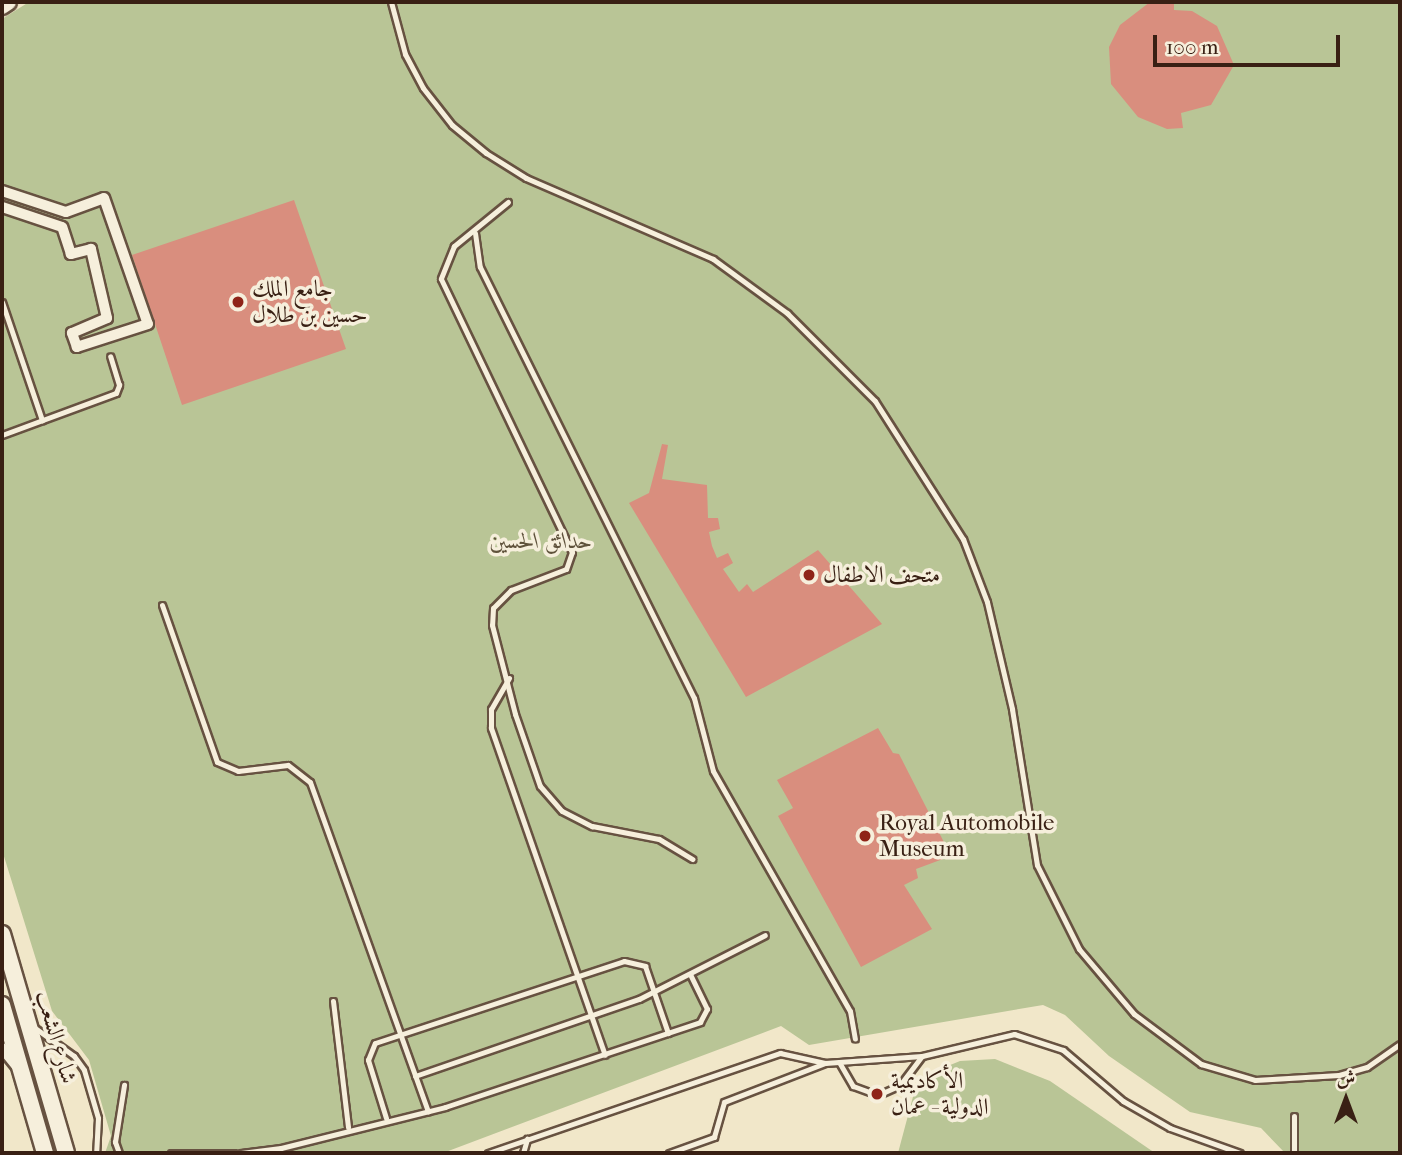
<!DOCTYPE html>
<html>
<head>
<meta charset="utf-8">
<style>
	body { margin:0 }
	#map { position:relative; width:1402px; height:1155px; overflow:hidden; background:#f1e7c9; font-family:"IM FELL French Canon",Amiri,serif }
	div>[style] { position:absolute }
	.green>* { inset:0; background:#b9c596 }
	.building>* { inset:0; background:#d98e7e }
	.roads { filter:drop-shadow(2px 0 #675241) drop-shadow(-2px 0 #675241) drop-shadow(0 2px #675241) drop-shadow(0 -2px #675241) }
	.lane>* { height:5px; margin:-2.5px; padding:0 2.5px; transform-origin:2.5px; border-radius:2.5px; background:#f6efdc }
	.street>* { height:10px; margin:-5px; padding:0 5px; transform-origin:5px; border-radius:5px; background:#f6efdc }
	.secondary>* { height:16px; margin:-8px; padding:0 8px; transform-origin:8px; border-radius:8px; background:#f6efdc }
	.dots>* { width:19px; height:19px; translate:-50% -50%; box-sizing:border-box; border:4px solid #f6efdc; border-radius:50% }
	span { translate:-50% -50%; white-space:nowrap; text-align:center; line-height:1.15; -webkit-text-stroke:7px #f6efdc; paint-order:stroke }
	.poi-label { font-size:23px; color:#392014 }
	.left { translate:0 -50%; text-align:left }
	.park-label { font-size:23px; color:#5f523b; font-style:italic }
	.street-label { font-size:23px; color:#392014 }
	.frame { position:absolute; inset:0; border:4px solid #392014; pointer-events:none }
	.north { position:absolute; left:1311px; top:1064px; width:70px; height:70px; -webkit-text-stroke:5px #f6efdc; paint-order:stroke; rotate:0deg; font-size:19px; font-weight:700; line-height:28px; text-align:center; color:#392014 }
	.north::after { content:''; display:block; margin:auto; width:24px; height:32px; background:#392014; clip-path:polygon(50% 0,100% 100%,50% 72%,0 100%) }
	.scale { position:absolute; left:1153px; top:35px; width:187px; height:32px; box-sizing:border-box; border:4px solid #392014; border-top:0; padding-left:9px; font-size:21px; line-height:24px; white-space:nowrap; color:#392014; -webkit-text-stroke:5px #f6efdc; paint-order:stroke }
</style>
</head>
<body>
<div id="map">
	<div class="green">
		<i style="clip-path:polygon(29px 2px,1400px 2px,1400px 1153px,1285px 1153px,1261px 1128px,1190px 1112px,1109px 1056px,1065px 1015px,1043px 1005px,809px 1045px,781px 1026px,443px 1153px,105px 1153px,111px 1136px,89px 1060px,52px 1011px,2px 850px,2px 19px)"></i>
		<i style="clip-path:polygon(995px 1059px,1050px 1081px,1155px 1153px,898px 1153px,914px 1093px,938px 1070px,960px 1061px)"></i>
	</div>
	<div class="building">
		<i style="clip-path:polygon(1150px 2px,1174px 2px,1174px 10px,1192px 11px,1217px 26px,1234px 65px,1211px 105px,1181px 113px,1183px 128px,1167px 129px,1138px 117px,1111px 84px,1109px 47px,1120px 25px)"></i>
		<i style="clip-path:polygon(294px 200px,346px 349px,182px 405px,132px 255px)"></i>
		<i style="clip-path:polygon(662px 444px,668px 445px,662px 479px,707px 485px,708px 518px,718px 518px,720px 529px,709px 532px,712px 546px,717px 558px,728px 553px,733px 563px,723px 569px,739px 592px,747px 584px,753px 592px,818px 550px,882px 624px,746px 697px,629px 503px,649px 493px)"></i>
		<i style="clip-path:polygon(878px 728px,893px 753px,899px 754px,951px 856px,916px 869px,918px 878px,904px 885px,932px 929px,861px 967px,778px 816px,793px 808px,777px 780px)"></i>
	</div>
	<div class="roads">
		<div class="lane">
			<i style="left:391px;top:2px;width:54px;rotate:74.9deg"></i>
			<i style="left:405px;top:54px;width:38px;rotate:62deg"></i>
			<i style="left:423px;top:88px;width:47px;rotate:51.9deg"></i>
			<i style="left:452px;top:125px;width:44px;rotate:39.5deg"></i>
			<i style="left:486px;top:153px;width:47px;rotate:32deg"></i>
			<i style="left:526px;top:178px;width:204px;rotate:23.4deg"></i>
			<i style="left:713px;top:259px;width:92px;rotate:36.1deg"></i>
			<i style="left:787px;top:313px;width:124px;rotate:45deg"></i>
			<i style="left:875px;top:401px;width:164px;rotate:57.5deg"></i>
			<i style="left:963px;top:539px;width:67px;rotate:69.1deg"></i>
			<i style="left:987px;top:602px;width:110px;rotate:76.8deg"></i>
			<i style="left:1012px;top:709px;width:158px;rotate:80.9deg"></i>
			<i style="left:1037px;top:865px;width:94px;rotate:63.4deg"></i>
			<i style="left:1079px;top:949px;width:85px;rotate:49.8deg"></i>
			<i style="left:1134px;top:1014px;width:84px;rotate:36.7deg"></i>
			<i style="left:1201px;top:1064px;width:56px;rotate:16.5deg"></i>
			<i style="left:1255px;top:1080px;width:84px;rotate:-3.4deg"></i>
			<i style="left:1339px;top:1075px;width:29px;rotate:-16deg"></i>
			<i style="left:1367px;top:1067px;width:40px;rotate:-34.9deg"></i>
			<i style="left:508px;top:202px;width:70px;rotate:140.8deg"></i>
			<i style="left:454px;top:246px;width:35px;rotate:112deg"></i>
			<i style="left:441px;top:279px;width:303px;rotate:64.4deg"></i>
			<i style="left:572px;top:552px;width:18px;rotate:109deg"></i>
			<i style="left:566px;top:569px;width:59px;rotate:159.1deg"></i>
			<i style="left:511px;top:590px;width:25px;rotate:135deg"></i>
			<i style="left:493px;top:608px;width:17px;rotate:93deg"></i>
			<i style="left:492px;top:625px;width:92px;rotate:75.5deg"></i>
			<i style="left:515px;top:714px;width:76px;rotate:70.9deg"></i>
			<i style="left:540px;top:786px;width:33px;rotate:49deg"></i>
			<i style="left:562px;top:811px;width:34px;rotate:27deg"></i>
			<i style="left:592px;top:826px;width:68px;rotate:11deg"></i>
			<i style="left:659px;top:839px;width:39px;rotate:31deg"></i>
			<i style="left:475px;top:233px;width:34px;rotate:82deg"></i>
			<i style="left:480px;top:267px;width:481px;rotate:63.6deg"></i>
			<i style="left:694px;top:698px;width:75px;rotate:75.4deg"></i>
			<i style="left:713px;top:771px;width:276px;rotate:60.3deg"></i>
			<i style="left:850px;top:1011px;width:28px;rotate:80deg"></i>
			<i style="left:2px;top:302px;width:125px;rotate:71.3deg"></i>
			<i style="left:2px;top:435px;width:121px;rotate:-20.2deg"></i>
			<i style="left:116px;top:393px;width:9px;rotate:-69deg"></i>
			<i style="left:119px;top:385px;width:30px;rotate:-107deg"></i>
			<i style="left:162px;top:605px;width:166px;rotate:70.7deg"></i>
			<i style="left:217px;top:762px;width:23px;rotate:23deg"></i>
			<i style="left:238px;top:771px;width:50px;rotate:-6.8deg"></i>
			<i style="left:288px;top:765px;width:28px;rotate:38deg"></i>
			<i style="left:310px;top:782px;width:350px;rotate:70.3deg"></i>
			<i style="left:509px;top:678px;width:36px;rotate:120deg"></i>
			<i style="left:491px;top:709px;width:19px;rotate:90deg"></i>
			<i style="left:491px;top:728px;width:346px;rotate:70.8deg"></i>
			<i style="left:333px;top:1001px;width:127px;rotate:83.2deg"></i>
			<i style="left:35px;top:1028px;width:48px;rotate:35.7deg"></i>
			<i style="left:74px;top:1056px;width:17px;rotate:54deg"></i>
			<i style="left:84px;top:1070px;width:50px;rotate:73.7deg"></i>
			<i style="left:98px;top:1118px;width:35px;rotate:93deg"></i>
			<i style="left:839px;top:1062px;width:28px;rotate:60deg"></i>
			<i style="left:853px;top:1086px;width:27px;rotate:20deg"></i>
			<i style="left:878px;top:1095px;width:24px;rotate:-24deg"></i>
			<i style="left:900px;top:1085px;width:36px;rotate:-53deg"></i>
			<i style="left:415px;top:1076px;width:237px;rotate:-19deg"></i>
			<i style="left:639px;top:999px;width:141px;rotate:-26.9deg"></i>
			<i style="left:386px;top:1118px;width:61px;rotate:-107.2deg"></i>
			<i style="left:368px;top:1060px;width:18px;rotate:-68deg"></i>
			<i style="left:375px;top:1043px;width:262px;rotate:-18.2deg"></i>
			<i style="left:624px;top:961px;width:22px;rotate:13deg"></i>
			<i style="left:645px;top:966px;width:71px;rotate:71.1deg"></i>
			<i style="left:119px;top:1153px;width:12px;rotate:-110deg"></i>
			<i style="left:115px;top:1142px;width:58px;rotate:-81deg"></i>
			<i style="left:171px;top:1153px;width:63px"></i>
			<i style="left:241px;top:1153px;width:40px;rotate:-7.1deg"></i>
			<i style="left:281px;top:1148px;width:169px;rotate:-14deg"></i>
			<i style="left:445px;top:1107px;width:269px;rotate:-18.4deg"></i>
			<i style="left:700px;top:1022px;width:15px;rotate:-62deg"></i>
			<i style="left:707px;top:1009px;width:39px;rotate:-116deg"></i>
			<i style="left:488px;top:1153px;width:309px;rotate:-18.9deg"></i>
			<i style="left:780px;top:1053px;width:46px;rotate:12.5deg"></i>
			<i style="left:825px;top:1063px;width:97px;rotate:-4.1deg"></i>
			<i style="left:922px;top:1056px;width:95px;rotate:-13.4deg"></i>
			<i style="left:1014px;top:1034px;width:52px;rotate:18.1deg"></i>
			<i style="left:1063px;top:1050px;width:79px;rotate:40.4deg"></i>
			<i style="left:1123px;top:1101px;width:54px;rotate:29.9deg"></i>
			<i style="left:1170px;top:1128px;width:74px;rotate:19.7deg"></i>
			<i style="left:523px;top:1153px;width:15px;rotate:-74deg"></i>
			<i style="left:669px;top:1153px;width:48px;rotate:-19.6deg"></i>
			<i style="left:714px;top:1137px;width:36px;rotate:-74deg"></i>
			<i style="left:724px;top:1102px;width:108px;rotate:-21.1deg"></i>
			<i style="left:1294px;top:1153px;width:37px;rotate:-90deg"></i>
		</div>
		<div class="street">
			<i style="left:2px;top:191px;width:67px;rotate:18.2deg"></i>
			<i style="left:66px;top:212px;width:40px;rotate:-20.2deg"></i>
			<i style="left:104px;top:198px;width:133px;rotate:70.8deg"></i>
			<i style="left:148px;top:324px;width:75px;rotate:162.1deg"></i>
			<i style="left:77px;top:347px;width:15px;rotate:-110deg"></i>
			<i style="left:72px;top:333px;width:38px;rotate:-23deg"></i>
			<i style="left:107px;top:318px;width:71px;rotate:-103.1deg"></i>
			<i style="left:91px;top:249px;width:21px;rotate:166deg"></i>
			<i style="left:71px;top:254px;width:28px;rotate:-108deg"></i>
			<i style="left:62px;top:227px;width:63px;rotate:-161.6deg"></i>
			<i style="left:2px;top:1048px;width:22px;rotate:51deg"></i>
		</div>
		<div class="secondary">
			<i style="left:2px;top:6px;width:7px;rotate:-34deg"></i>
			<i style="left:2px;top:934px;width:228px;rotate:73.7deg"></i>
			<i style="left:2px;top:1005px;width:154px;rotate:73.8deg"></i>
		</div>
	</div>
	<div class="dots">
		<i style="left:238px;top:302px;background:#8f2418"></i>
		<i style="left:809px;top:575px;background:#8f2418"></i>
		<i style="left:865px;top:836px;background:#8f2418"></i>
		<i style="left:877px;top:1094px;background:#8f2418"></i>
	</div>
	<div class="poi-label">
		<span class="left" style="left:252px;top:302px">جامع الملك<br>حسين بن طلال</span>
		<span class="left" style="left:823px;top:575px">متحف الاطفال</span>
		<span class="left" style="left:879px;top:836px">Royal Automobile<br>Museum</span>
		<span class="left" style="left:891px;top:1094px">الأكاديمية<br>الدولية - عمان</span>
	</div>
	<div class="park-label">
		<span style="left:541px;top:541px">حدائق الحسين</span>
	</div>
	<div class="street-label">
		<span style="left:56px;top:1037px;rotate:74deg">شارع الشعب</span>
	</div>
	<div class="frame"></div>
	<div class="north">ش</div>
	<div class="scale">100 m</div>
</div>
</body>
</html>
